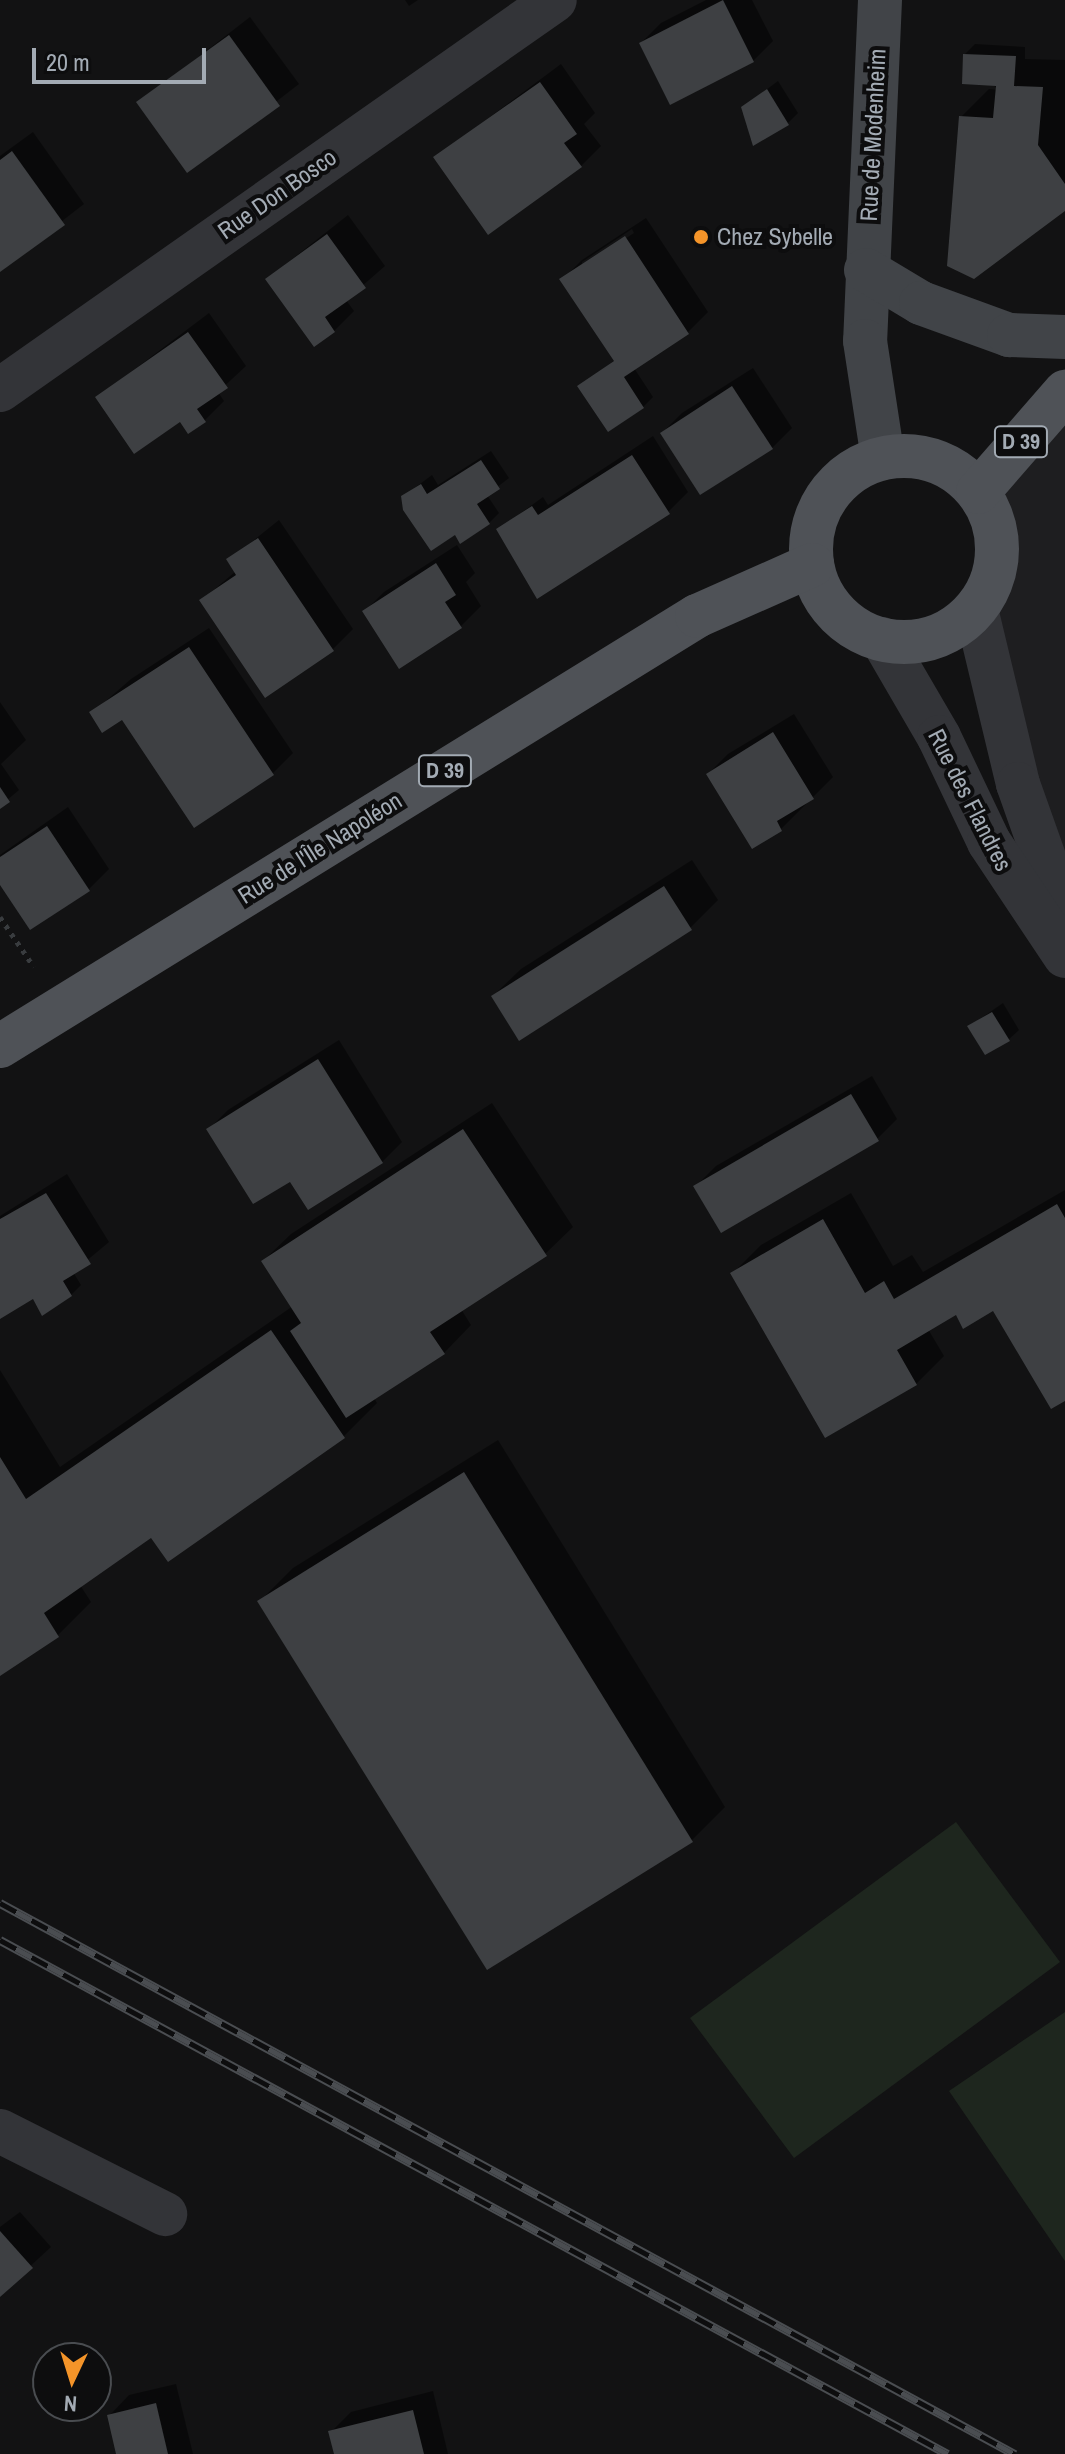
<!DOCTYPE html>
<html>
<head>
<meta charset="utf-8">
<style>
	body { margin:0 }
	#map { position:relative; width:1065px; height:2454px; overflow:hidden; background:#121213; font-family:"Archivo Narrow",sans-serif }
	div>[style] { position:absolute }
	.built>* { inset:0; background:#1e1e20 }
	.green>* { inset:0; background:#1e261e }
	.shadow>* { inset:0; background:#0007 }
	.building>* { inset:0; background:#3e4043 }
	.path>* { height:5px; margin-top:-2.5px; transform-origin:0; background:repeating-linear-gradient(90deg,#393c3f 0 4px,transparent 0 10px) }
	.minor>* { height:44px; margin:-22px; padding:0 22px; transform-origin:22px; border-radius:22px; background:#333438 }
	.tertiary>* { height:44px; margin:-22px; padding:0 22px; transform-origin:22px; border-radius:22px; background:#333438 }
	.secondary>* { height:44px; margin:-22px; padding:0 22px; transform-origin:22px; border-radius:22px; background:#414448 }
	.primary>* { height:44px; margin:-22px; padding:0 22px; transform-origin:22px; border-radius:22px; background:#4f5257 }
	.primary>.ring { margin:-22px; padding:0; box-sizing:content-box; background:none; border:44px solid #4f5257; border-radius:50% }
	.rail>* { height:9px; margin-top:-4.5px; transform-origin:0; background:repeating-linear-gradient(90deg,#0d0d0e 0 18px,#4a4d51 0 36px); box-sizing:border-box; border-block:2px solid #4a4d51 }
	.dots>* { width:22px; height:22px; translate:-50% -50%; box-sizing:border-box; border:4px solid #0d0d0e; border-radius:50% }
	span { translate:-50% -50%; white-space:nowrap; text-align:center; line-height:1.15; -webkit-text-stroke:8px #0d0d0e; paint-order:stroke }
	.shield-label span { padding:2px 6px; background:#0d0d0e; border:2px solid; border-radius:6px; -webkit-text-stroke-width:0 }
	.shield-label { font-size:22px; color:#a3abb4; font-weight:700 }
	.street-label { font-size:24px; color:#a3abb4 }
	.poi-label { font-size:24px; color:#a3abb4 }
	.left { translate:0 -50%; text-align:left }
	.north { position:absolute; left:32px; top:2342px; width:80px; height:80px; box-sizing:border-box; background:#0d0d0e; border:2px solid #494c50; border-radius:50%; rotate:184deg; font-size:22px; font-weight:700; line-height:32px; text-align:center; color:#a3abb4 }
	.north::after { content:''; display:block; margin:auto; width:28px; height:36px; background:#f49429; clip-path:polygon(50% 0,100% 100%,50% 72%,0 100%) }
	.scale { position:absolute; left:32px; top:48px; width:174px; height:36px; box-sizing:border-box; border:4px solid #a3abb4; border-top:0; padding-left:10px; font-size:24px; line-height:28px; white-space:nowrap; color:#a3abb4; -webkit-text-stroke:6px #0d0d0e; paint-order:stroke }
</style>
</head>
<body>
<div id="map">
	<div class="built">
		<i style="clip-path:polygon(1065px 392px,1065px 917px,976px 609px,997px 559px,988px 508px)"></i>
	</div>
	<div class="green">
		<i style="clip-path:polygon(956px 1822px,1060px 1962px,794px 2158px,690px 2018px)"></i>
		<i style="clip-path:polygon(1065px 2012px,1065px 2261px,949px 2091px)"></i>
	</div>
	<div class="shadow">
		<i style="clip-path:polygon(405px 0,418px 0,409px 6px)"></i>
		<i style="clip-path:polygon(706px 0,752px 0,773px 41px,753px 61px,641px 43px,661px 23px)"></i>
		<i style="clip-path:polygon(250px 17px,299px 84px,188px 170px,139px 103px)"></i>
		<i style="clip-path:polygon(975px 44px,1025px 47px,1025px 59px,1065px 60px,1065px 208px,961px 117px,989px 89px,998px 90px,965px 54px)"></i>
		<i style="clip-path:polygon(561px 64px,595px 113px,584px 124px,601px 146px,581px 166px,436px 157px)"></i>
		<i style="clip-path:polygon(778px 81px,798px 113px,788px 123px,743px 107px)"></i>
		<i style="clip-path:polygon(33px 132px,84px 204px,0 269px,0 156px)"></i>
		<i style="clip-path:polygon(348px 215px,385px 266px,346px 300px,354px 311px,334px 331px,267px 279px)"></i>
		<i style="clip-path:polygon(evenodd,646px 218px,708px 312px,688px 332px,634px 368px,653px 397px,643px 407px,580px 386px,615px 360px,562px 280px,582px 260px,646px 218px,632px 229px,634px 233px,582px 267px,582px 262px,632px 229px)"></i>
		<i style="clip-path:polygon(209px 313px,246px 366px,218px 392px,224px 401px,204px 421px,181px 419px,98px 397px)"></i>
		<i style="clip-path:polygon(753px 368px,792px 428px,772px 448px,662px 433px,682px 413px)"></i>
		<i style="clip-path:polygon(653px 436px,688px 492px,668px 512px,538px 597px,499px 529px,543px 497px,548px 505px)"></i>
		<i style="clip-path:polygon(491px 451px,509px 478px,487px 495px,499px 513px,489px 523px,455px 533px,404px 496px,432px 475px,438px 485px)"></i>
		<i style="clip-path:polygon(279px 520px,353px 629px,333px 649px,202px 600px,236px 571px,229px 560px)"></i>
		<i style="clip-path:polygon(457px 545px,475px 573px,466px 582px,481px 606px,461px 626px,400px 666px,364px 612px,384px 592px)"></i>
		<i style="clip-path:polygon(209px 628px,293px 753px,273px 773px,195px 825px,123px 717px,92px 713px,131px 679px)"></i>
		<i style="clip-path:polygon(0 702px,26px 740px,1px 764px,19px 790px,0 806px)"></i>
		<i style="clip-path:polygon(794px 714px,833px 777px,781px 829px,708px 774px,728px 754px)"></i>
		<i style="clip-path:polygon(68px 807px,109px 869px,89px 889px,0 881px,0 855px)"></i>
		<i style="clip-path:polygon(692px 860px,718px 900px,690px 928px,493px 996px,521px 969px)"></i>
		<i style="clip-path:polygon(1003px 1003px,1019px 1030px,1008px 1040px,970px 1026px)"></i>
		<i style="clip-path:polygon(339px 1040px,402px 1142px,382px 1162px,208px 1130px,228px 1110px)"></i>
		<i style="clip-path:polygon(872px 1076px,897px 1119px,877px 1139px,696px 1186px,716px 1166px)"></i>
		<i style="clip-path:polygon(492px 1103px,573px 1227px,545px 1254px,461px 1309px,471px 1325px,444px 1353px,374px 1398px,377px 1403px,344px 1436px,168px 1559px,152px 1536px,80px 1585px,91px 1602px,57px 1636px,0 1673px,0 1370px,60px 1467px,293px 1306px,263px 1261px,291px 1234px)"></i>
		<i style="clip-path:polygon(67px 1174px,109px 1242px,73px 1272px,81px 1285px,71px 1295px,41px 1294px,0 1317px,0 1216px)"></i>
		<i style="clip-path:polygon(1065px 1190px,1065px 1399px,994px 1309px,957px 1312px,928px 1329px,944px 1356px,916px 1384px,733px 1273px,761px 1245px,851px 1193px,893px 1266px,912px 1255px,923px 1272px)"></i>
		<i style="clip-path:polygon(498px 1440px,725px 1807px,692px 1840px,487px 1967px,260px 1601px,293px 1568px)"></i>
		<i style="clip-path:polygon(20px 2212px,51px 2247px,0 2294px,0 2227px)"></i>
		<i style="clip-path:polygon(176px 2384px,193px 2454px,118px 2454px,109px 2416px,129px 2395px)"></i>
		<i style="clip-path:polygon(433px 2391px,448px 2454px,337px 2454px,331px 2432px,351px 2412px)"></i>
	</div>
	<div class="building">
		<i style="clip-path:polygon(723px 0,754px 62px,670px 105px,639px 43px)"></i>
		<i style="clip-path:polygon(229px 35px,280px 106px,187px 173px,136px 102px)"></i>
		<i style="clip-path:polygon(963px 54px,1016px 56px,1014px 86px,1043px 87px,1038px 145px,1065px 184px,1065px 211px,974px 279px,947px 266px,959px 116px,993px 118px,996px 86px,962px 84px)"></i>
		<i style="clip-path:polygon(540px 82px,577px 134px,564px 143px,582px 167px,488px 235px,433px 157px)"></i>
		<i style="clip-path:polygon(767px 89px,789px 125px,753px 146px,741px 107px)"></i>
		<i style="clip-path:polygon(12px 151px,65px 225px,0 272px,0 160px)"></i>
		<i style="clip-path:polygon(327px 234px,366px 288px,325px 317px,335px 332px,314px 347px,265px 279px)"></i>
		<i style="clip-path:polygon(625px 236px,689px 334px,624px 377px,644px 408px,608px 432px,577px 386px,614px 361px,559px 279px)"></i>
		<i style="clip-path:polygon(188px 332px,228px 388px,197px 409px,206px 422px,188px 434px,180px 422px,134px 454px,95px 397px)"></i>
		<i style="clip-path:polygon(732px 386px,773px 449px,700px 495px,660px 433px)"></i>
		<i style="clip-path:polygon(632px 455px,670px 514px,537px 599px,496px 529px,532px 506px,538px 515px)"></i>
		<i style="clip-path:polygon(481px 460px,500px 489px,477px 504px,490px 524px,460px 544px,455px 535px,431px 551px,403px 510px,401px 496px,421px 484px,427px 494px)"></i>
		<i style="clip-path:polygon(258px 538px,334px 651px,265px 698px,199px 600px,236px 575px,226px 559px)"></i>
		<i style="clip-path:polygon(436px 563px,456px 595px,445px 602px,462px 628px,399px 669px,362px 611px)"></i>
		<i style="clip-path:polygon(189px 647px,274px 775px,194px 828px,122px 720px,102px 733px,89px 712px)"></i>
		<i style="clip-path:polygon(773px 732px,814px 799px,777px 821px,782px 831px,752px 849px,706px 774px)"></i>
		<i style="clip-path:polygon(0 787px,10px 802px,0 809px)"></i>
		<i style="clip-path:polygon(47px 826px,90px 891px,30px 930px,0 885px,0 857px)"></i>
		<i style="clip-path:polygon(664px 886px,692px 930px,519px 1041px,491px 996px)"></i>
		<i style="clip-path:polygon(992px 1012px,1010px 1041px,985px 1055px,967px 1026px)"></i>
		<i style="clip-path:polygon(318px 1059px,383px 1163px,308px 1210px,290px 1182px,253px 1204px,206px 1129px)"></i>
		<i style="clip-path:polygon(851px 1094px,879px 1141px,721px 1233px,693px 1186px)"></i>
		<i style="clip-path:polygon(463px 1129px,547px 1256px,430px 1332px,445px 1354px,346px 1418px,290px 1331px,301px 1323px,261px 1261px)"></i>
		<i style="clip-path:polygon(46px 1193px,91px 1264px,63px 1281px,72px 1296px,42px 1316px,33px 1299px,0 1319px,0 1219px)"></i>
		<i style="clip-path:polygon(1057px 1204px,1065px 1218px,1065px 1401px,1051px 1409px,993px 1311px,963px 1329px,956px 1315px,897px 1350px,917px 1385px,825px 1438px,730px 1273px,823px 1219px,865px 1293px,884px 1281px,894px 1299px)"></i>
		<i style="clip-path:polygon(271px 1330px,345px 1438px,168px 1562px,151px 1538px,44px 1613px,59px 1637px,0 1676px,0 1457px,26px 1499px)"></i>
		<i style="clip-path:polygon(464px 1472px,693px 1842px,487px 1970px,257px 1601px)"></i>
		<i style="clip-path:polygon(0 2231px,33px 2268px,0 2297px)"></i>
		<i style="clip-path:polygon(156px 2403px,168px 2454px,116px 2454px,107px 2415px)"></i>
		<i style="clip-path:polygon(413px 2410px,424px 2454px,334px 2454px,328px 2431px)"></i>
	</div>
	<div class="path">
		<i style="left:0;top:917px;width:60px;rotate:55.8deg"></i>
	</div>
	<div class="minor">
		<i style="left:0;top:390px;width:678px;rotate:-35.1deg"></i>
		<i style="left:0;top:2131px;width:185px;rotate:26.7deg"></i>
	</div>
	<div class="tertiary">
		<i style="left:976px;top:609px;width:180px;rotate:76.5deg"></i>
		<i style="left:1018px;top:784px;width:141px;rotate:70.5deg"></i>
		<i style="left:882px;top:639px;width:113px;rotate:59.8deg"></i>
		<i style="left:939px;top:737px;width:116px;rotate:64.5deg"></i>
		<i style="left:989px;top:842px;width:137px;rotate:56.3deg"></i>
	</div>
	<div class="secondary">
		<i style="left:880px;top:0;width:341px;rotate:92.5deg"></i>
		<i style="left:865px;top:341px;width:118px;rotate:81.3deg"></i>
		<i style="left:866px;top:270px;width:64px;rotate:31deg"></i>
		<i style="left:921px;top:303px;width:94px;rotate:20deg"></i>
		<i style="left:1009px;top:335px;width:56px;rotate:2deg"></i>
	</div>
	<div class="primary">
		<i class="ring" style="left:811px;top:456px;width:142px;height:142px"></i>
		<i style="left:978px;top:492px;width:133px;rotate:-49deg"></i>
		<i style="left:0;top:1046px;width:819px;rotate:-31.67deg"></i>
		<i style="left:697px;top:616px;width:126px;rotate:-23.9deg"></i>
	</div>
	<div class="rail">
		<i style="left:0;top:1903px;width:1155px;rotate:28.5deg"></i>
		<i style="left:0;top:1940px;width:1078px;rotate:28.47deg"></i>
	</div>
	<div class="dots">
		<i style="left:701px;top:237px;background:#f49429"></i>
	</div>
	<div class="shield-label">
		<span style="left:1021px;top:442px">D 39</span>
		<span style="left:445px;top:771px">D 39</span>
	</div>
	<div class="street-label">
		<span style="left:873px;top:135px;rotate:-87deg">Rue de Modenheim</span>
		<span style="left:277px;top:194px;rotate:-35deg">Rue Don Bosco</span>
		<span style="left:970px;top:800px;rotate:63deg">Rue des Flandres</span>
		<span style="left:320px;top:848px;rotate:-32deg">Rue de l'Île Napoléon</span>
	</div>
	<div class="poi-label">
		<span class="left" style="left:717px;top:237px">Chez Sybelle</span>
	</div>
	<div class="north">N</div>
	<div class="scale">20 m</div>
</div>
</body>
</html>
